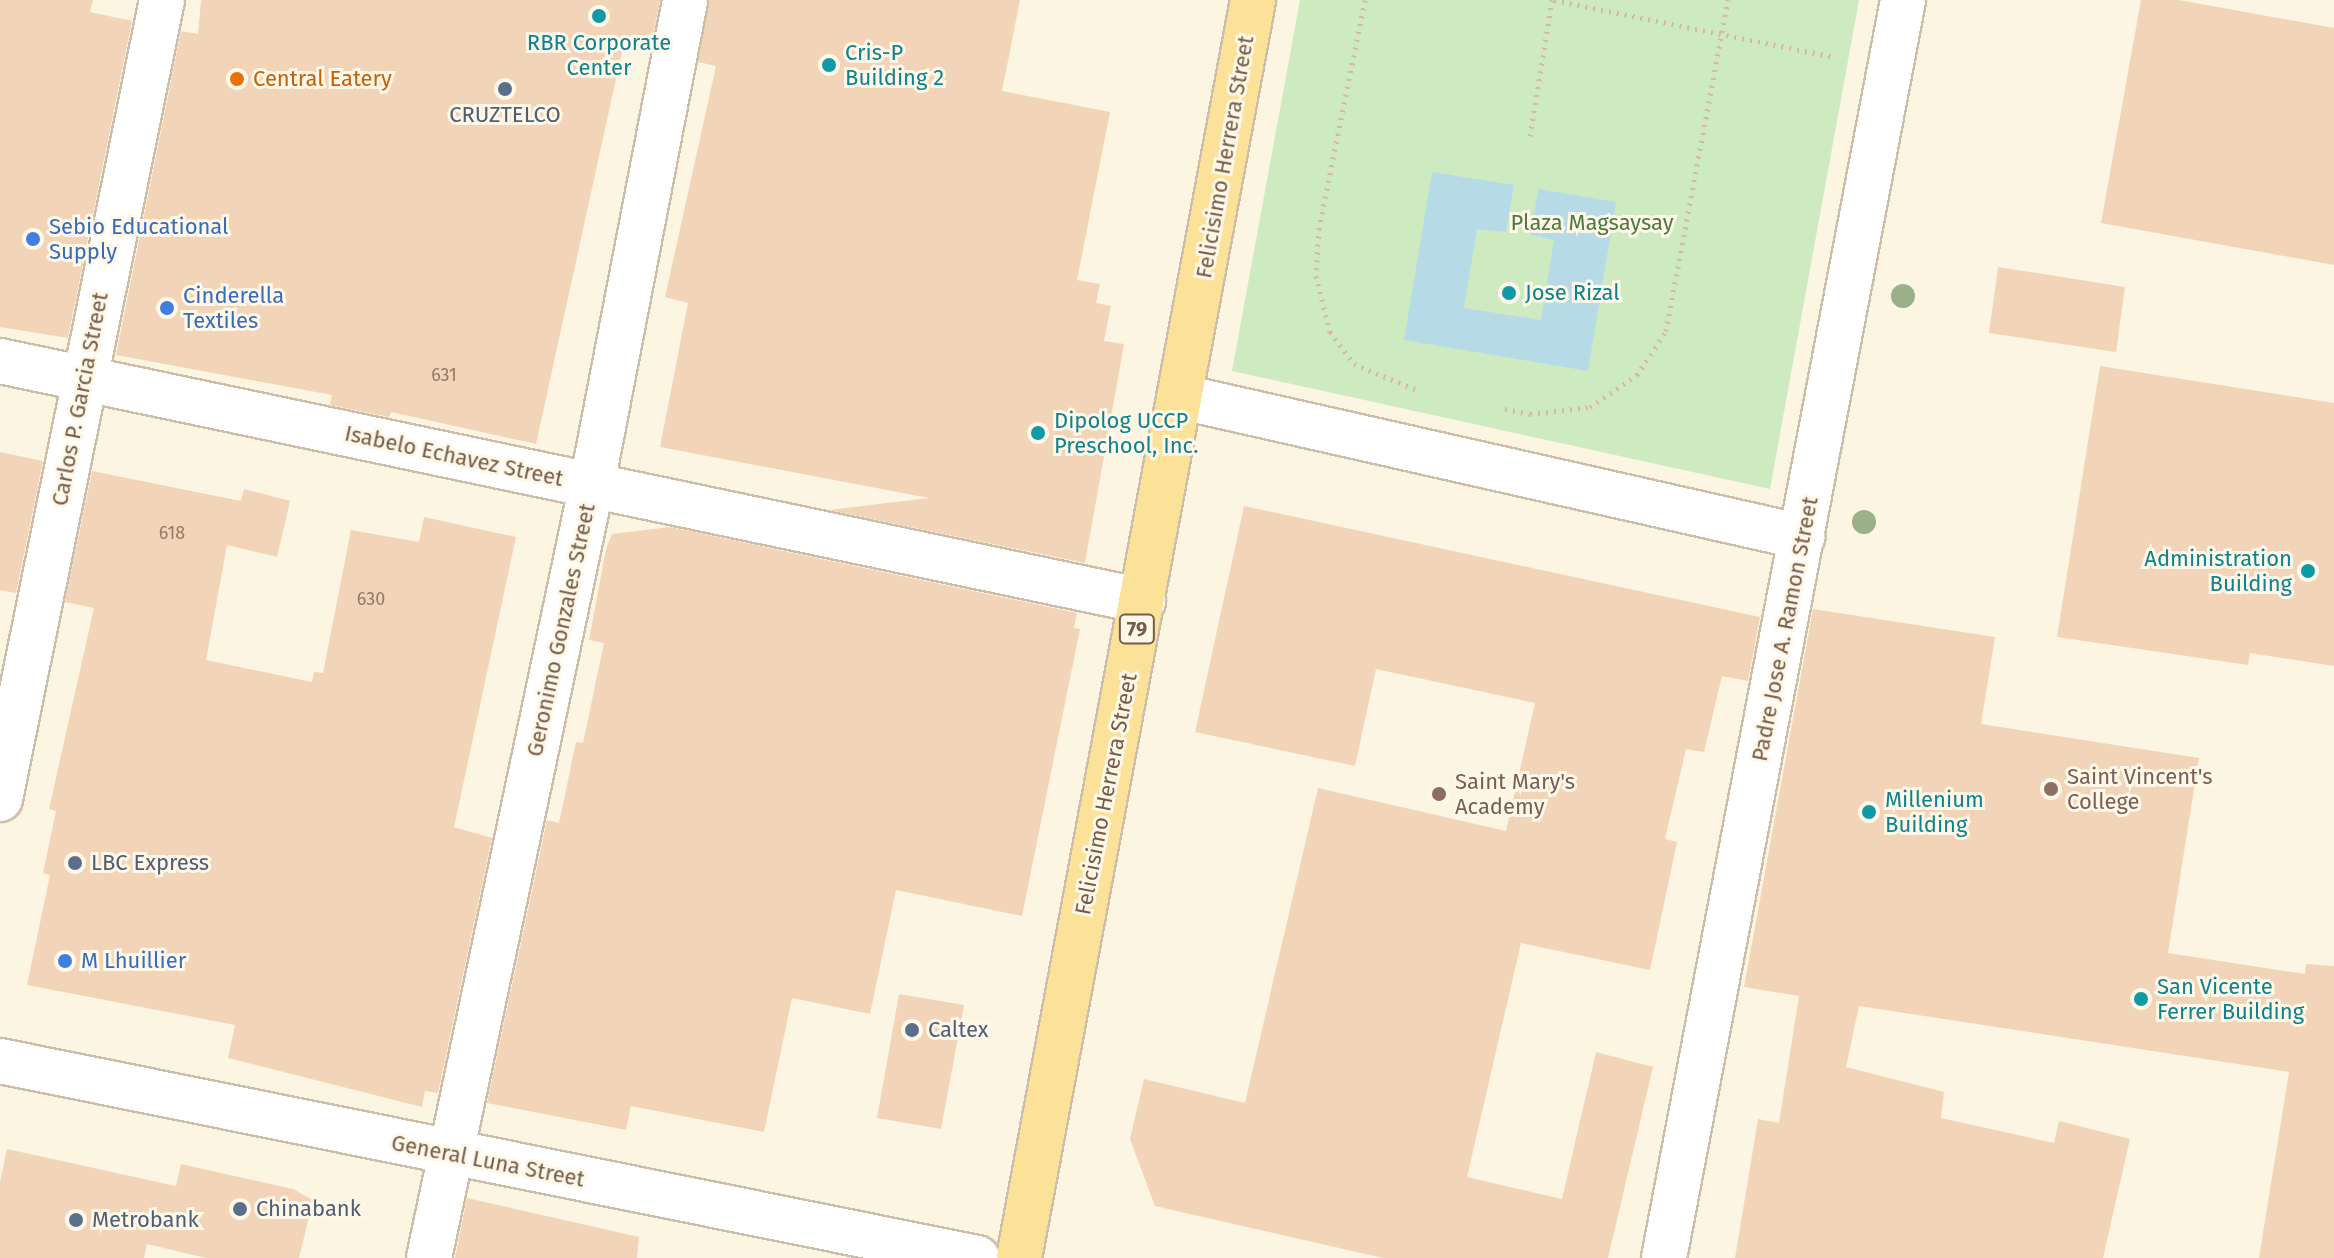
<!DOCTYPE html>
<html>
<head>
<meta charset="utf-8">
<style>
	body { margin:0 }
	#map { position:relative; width:2334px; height:1258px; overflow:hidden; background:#fcf5e2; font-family:"Fira Sans",sans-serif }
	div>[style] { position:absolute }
	.green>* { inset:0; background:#ceeac1 }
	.water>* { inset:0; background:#b7dbe6 }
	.building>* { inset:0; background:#f2d5b9 }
	.path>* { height:5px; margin-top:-2.5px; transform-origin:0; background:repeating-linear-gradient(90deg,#d7b99d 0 2px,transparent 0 8px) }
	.roads { filter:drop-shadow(2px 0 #cebda9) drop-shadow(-2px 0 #cebda9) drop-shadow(0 2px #cebda9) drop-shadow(0 -2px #cebda9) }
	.minor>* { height:44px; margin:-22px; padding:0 22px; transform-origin:22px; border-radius:22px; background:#fff }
	.major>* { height:44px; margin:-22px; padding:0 22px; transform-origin:22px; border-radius:22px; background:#fce199 }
	.trees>* { width:24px; height:24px; margin:-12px; border-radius:50%; background:#9bb189 }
	.dots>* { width:22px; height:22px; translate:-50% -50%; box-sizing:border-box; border:4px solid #fff8e9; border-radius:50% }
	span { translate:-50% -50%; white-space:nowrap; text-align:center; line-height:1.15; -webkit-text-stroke:6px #fff8e9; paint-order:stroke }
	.number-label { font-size:18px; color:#947a64 }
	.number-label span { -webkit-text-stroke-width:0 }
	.shield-label span { padding:2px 6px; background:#fff8e9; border:2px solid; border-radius:6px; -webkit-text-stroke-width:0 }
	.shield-label { font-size:20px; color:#755c48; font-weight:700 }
	.culture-label { font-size:22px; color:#0d838f }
	.left { translate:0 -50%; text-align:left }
	.right { translate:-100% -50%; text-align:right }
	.food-label { font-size:22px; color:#c56008 }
	.service-label { font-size:22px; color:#4e5e75 }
	.street-label { font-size:22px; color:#755c48 }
	.park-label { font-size:22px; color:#4c7a40 }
	.shop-label { font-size:22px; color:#366cbe }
	.education-label { font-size:22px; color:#785e54 }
</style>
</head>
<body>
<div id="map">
	<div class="green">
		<i style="clip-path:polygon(1300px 0,1859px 0,1770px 489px,1232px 371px)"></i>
	</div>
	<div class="water">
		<i style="clip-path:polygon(1432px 172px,1514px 185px,1506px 232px,1477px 229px,1464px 308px,1541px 320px,1554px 240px,1531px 235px,1538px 189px,1616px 202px,1588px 371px,1404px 340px)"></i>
	</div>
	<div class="building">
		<i style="clip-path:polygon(0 0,93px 0,90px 12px,132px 21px,68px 338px,0 327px)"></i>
		<i style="clip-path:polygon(201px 0,660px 0,650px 52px,623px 47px,536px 444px,391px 412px,389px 417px,330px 405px,332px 395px,116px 355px,181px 31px,198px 34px)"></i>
		<i style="clip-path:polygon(709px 0,1020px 0,1002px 91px,1110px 112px,1077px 280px,1100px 284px,1096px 303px,1111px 306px,1104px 341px,1124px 344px,1085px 563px,829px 510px,929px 498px,660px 447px,688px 303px,665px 297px,716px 66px,698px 62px)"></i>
		<i style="clip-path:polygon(2141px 0,2179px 0,2334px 28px,2334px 265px,2101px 223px)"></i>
		<i style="clip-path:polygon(1998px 267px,2125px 287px,2116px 352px,1989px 333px)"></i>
		<i style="clip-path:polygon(2100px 366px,2334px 403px,2334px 666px,2250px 653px,2248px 665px,2057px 637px)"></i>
		<i style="clip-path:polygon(0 452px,43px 461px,16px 593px,0 590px)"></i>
		<i style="clip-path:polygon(92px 471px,241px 501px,244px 489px,290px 501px,277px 557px,227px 545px,206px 660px,312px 682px,314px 672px,323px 673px,351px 530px,419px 542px,424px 517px,516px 537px,454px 827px,492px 838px,438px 1093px,425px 1091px,422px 1107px,228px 1058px,235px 1025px,27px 985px,50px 875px,43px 873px,56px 811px,49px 809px,94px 608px,65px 602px)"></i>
		<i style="clip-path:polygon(1244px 506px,1760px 617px,1748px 681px,1722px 676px,1704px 752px,1686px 749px,1665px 839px,1677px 842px,1650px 970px,1521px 943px,1467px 1177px,1562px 1199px,1596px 1052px,1653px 1067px,1608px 1258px,1383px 1258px,1155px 1206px,1130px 1139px,1144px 1079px,1245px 1103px,1318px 788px,1506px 831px,1535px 703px,1376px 669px,1355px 766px,1195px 732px)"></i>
		<i style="clip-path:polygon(670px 527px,1077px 613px,1074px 628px,1080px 629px,1022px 916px,896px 890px,870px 1014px,792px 998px,764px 1132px,631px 1106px,626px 1130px,487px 1103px,547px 820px,559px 823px,576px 742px,583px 743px,604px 643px,589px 640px,606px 549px,612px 534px)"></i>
		<i style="clip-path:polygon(1813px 609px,1995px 637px,1981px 724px,2199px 758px,2168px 953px,2305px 974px,2306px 964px,2334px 966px,2334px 1258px,2259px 1258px,2289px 1072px,1859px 1006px,1846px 1067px,1944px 1092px,1941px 1118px,2054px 1143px,2059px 1121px,2130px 1139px,2103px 1258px,1735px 1258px,1758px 1119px,1779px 1123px,1799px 996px,1744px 987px)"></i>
		<i style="clip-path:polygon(899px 994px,964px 1005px,941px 1129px,877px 1118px)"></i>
		<i style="clip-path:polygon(7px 1149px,176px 1186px,181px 1164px,293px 1189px,313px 1200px,299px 1258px,206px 1258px,147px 1244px,144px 1258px,0 1258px,0 1182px)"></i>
		<i style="clip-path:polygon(467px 1198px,639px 1237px,637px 1258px,455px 1258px)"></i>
	</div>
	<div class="path">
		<i style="left:1365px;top:0;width:233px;rotate:101.4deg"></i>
		<i style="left:1319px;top:228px;width:48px;rotate:93.6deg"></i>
		<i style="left:1316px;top:276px;width:58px;rotate:76deg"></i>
		<i style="left:1330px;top:332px;width:40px;rotate:53deg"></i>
		<i style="left:1354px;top:364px;width:68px;rotate:22.4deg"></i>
		<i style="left:1554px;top:0;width:287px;rotate:11.5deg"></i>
		<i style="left:1530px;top:136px;width:138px;rotate:-80.8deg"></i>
		<i style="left:1505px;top:409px;width:25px;rotate:11deg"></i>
		<i style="left:1530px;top:414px;width:60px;rotate:-6.7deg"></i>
		<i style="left:1590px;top:407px;width:57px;rotate:-34.2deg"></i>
		<i style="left:1637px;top:375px;width:53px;rotate:-56.6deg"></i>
		<i style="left:1666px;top:331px;width:337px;rotate:-79.4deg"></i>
	</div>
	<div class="roads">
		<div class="minor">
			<i style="left:0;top:361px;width:1168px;rotate:11.86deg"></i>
			<i style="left:1182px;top:397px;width:636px;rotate:12.72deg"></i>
			<i style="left:0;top:799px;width:815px;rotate:-78.54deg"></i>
			<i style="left:0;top:1061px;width:997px;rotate:11.4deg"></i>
			<i style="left:429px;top:1258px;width:791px;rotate:-78.11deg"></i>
			<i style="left:592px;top:484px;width:493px;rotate:-79.1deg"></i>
			<i style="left:1664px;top:1258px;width:1281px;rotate:-79.24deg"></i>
		</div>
		<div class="major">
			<i style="left:1019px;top:1258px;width:1280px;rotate:-79.46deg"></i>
		</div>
	</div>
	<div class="trees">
		<i style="left:1903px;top:296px"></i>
		<i style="left:1864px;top:522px"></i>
	</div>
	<div class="dots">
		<i style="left:599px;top:16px;background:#0f9aa8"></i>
		<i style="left:829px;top:65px;background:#0f9aa8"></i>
		<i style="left:237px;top:79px;background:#e8710a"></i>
		<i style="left:505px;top:89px;background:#5c6f8a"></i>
		<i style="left:33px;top:239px;background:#3f7fe0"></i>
		<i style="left:1509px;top:293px;background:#0f9aa8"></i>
		<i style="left:167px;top:308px;background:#3f7fe0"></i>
		<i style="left:1038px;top:433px;background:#0f9aa8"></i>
		<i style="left:2308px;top:571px;background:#0f9aa8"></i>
		<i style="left:2051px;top:789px;background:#8d6e63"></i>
		<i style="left:1439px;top:794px;background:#8d6e63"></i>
		<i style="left:1869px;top:812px;background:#0f9aa8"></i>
		<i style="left:75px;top:863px;background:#5c6f8a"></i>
		<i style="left:65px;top:961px;background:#3f7fe0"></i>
		<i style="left:2141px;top:999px;background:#0f9aa8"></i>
		<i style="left:912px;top:1030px;background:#5c6f8a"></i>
		<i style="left:240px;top:1209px;background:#5c6f8a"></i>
		<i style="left:76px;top:1220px;background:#5c6f8a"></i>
	</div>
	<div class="number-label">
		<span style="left:444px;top:375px">631</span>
		<span style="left:172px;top:533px">618</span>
		<span style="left:371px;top:599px">630</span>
	</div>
	<div class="shield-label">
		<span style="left:1137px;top:629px">79</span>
	</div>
	<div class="culture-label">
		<span style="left:599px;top:55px">RBR Corporate<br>Center</span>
		<span class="left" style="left:845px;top:65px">Cris-P<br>Building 2</span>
		<span class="left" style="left:1525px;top:293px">Jose Rizal</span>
		<span class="left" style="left:1054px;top:433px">Dipolog UCCP<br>Preschool, Inc.</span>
		<span class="right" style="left:2292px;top:571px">Administration<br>Building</span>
		<span class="left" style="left:1885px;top:812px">Millenium<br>Building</span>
		<span class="left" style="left:2157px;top:999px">San Vicente<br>Ferrer Building</span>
	</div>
	<div class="food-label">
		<span class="left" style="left:253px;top:79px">Central Eatery</span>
	</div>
	<div class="service-label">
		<span style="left:505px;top:115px">CRUZTELCO</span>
		<span class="left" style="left:91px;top:863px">LBC Express</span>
		<span class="left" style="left:928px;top:1030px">Caltex</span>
		<span class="left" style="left:256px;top:1209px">Chinabank</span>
		<span class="left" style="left:92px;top:1220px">Metrobank</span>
	</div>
	<div class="street-label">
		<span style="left:1225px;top:157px;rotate:-80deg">Felicisimo Herrera Street</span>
		<span style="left:80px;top:399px;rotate:-79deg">Carlos P. Garcia Street</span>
		<span style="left:454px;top:456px;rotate:12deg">Isabelo Echavez Street</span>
		<span style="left:1785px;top:629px;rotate:-79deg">Padre Jose A. Ramon Street</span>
		<span style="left:561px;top:630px;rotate:-78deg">Geronimo Gonzales Street</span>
		<span style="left:1106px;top:794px;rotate:-79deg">Felicisimo Herrera Street</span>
		<span style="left:488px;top:1161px;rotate:11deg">General Luna Street</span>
	</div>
	<div class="park-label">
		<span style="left:1592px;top:223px">Plaza Magsaysay</span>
	</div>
	<div class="shop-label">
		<span class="left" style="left:49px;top:239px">Sebio Educational<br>Supply</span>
		<span class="left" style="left:183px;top:308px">Cinderella<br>Textiles</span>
		<span class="left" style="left:81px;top:961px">M Lhuillier</span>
	</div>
	<div class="education-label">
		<span class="left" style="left:2067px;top:789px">Saint Vincent's<br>College</span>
		<span class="left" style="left:1455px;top:794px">Saint Mary's<br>Academy</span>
	</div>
</div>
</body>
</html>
